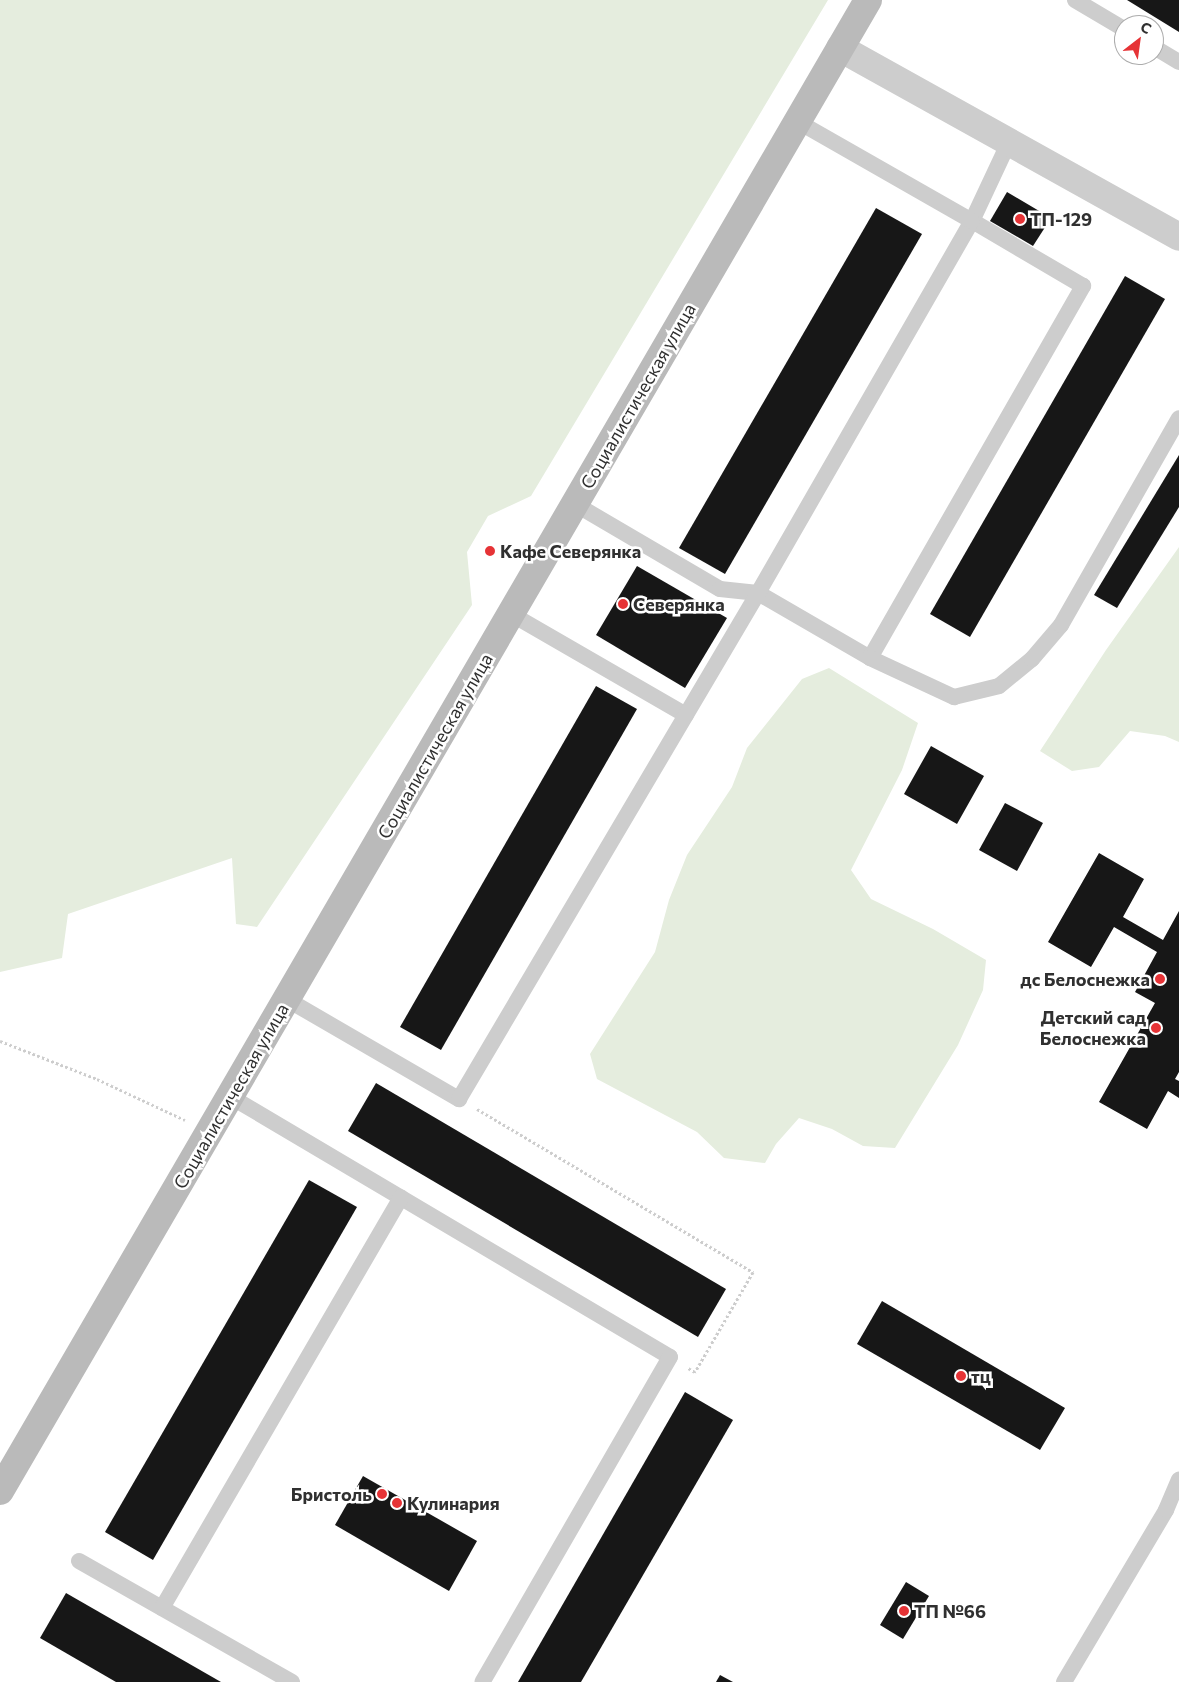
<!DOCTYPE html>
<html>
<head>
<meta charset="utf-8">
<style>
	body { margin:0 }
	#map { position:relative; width:1179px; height:1682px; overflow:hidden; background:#fff; font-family:Commissioner,sans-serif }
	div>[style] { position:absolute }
	.green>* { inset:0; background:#e5edde }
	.building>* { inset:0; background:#171717 }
	.path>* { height:3px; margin-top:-1.5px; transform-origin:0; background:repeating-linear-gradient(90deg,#cdcdcd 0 2.5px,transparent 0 5px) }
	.service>* { height:16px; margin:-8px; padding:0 8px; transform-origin:8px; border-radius:8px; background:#cdcdcd }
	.minor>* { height:28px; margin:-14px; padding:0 14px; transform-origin:14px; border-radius:14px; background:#cdcdcd }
	.secondary>* { height:28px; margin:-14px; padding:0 14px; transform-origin:14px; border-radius:14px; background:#bababa }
	.dots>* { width:14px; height:14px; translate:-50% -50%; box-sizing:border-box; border:2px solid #fff; border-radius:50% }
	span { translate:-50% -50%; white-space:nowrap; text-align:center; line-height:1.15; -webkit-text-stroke:5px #fff; paint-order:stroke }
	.poi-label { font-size:18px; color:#303030; font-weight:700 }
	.left { translate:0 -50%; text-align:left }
	.right { translate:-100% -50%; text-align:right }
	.street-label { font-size:18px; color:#303030 }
	.north { position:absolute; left:1114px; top:15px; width:50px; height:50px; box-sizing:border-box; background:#fff; border:1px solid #acacac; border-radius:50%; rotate:30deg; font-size:14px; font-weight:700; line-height:20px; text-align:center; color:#303030 }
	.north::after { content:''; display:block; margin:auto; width:18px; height:22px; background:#e63336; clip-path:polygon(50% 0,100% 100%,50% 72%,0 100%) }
</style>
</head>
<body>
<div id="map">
	<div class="green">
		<i style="clip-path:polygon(0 0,828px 0,531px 496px,488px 516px,467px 552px,472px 605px,257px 927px,236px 924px,232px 858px,68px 914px,62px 958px,0 972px)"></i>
		<i style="clip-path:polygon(1179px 547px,1179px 742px,1165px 736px,1130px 731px,1099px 767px,1072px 771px,1040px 751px,1106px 650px)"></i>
		<i style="clip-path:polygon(829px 668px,918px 723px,902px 770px,851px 870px,871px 899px,933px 929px,986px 960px,983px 990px,958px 1045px,895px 1148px,863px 1146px,832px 1129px,799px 1118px,776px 1144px,765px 1163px,724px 1158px,697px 1132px,597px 1079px,590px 1054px,655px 952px,669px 900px,687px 855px,732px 787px,747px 748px,802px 679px)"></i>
	</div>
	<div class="building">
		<i style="clip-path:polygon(1127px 0,1179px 0,1179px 32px)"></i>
		<i style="clip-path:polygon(1007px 192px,1051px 218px,1033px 246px,990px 221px)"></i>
		<i style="clip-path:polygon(876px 208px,922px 234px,725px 574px,679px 548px)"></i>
		<i style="clip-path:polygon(1125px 276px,1165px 299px,970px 637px,930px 614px)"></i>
		<i style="clip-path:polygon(1179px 455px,1179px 507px,1117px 608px,1094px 595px)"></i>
		<i style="clip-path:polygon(637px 566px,727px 618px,685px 688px,596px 635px)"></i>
		<i style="clip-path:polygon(596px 686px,637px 709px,441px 1050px,400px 1027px)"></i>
		<i style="clip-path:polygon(931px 746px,984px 776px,957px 824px,904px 794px)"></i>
		<i style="clip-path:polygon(1005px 803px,1043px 823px,1017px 871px,979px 850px)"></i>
		<i style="clip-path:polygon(1099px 853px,1144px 879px,1123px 917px,1163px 940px,1179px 911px,1179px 1072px,1175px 1079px,1179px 1081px,1179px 1098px,1168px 1091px,1147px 1129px,1099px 1102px,1155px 1003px,1135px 992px,1157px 952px,1114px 927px,1091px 967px,1048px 942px)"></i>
		<i style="clip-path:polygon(376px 1083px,726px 1289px,698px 1337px,348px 1131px)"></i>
		<i style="clip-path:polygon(309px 1180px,357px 1207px,153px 1560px,105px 1532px)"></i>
		<i style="clip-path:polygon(882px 1301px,1065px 1408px,1040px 1450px,857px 1344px)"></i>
		<i style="clip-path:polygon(685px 1392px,733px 1420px,581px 1682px,518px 1682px)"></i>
		<i style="clip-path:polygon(363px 1476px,477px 1541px,449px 1591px,335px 1525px)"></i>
		<i style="clip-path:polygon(906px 1582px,929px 1596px,903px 1639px,880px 1625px)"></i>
		<i style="clip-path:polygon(66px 1593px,221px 1682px,116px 1682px,40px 1638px)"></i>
		<i style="clip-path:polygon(720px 1675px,733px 1682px,716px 1682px)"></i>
	</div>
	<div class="path">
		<i style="left:0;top:1041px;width:104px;rotate:21.4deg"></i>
		<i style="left:97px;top:1079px;width:97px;rotate:25deg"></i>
		<i style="left:477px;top:1109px;width:321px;rotate:30.6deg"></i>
		<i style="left:753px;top:1272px;width:116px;rotate:120.1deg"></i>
		<i style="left:695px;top:1372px;width:8px;rotate:-150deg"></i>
	</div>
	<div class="service">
		<i style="left:1075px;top:0;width:57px;rotate:30.6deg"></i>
		<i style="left:1154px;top:47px;width:29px;rotate:31deg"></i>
		<i style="left:575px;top:504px;width:168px;rotate:30.4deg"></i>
		<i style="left:720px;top:589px;width:38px;rotate:6deg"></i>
		<i style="left:758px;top:593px;width:129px;rotate:30.1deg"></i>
		<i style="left:870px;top:658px;width:429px;rotate:-60.2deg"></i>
		<i style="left:1083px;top:286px;width:129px;rotate:-149.6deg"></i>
		<i style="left:972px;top:221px;width:87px;rotate:-64.9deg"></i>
		<i style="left:511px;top:614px;width:202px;rotate:30deg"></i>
		<i style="left:870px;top:658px;width:93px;rotate:24.9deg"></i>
		<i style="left:954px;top:697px;width:46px;rotate:-13.7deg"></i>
		<i style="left:999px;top:686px;width:43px;rotate:-39.3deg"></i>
		<i style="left:1032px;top:659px;width:45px;rotate:-49.5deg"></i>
		<i style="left:1061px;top:625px;width:238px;rotate:-60.3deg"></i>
		<i style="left:288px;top:1000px;width:198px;rotate:30.1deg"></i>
		<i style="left:459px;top:1099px;width:588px;rotate:-59.42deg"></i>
		<i style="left:758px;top:593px;width:429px;rotate:-60.1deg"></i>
		<i style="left:972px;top:221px;width:202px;rotate:-150.3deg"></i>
		<i style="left:231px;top:1097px;width:510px;rotate:30.64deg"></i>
		<i style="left:670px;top:1357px;width:375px;rotate:120deg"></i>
		<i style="left:79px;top:1561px;width:245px;rotate:29.6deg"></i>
		<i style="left:162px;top:1608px;width:475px;rotate:-59.8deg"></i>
		<i style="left:1064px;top:1682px;width:200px;rotate:-59.3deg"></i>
		<i style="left:1166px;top:1510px;width:33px;rotate:-67deg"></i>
	</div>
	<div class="minor">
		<i style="left:840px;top:48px;width:388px;rotate:29.1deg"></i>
	</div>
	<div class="secondary">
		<i style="left:0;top:1491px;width:1725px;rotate:-59.79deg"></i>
	</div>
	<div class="dots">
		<i style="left:1020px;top:219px;background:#e63336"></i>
		<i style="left:490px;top:551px;background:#e63336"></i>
		<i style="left:623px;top:604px;background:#e63336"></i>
		<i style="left:1160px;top:979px;background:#e63336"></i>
		<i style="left:1156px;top:1028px;background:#e63336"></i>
		<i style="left:961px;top:1376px;background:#e63336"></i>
		<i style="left:382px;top:1494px;background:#e63336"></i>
		<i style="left:397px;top:1503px;background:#e63336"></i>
		<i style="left:904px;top:1611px;background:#e63336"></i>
	</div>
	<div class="poi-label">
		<span class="left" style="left:1030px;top:219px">ТП-129</span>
		<span class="left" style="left:500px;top:551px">Кафе Северянка</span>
		<span class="left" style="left:633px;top:604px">Северянка</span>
		<span class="right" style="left:1150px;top:979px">дс Белоснежка</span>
		<span class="right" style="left:1146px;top:1028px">Детский сад<br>Белоснежка</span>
		<span class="left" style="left:971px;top:1376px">тц</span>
		<span class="right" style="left:372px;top:1494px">Бристоль</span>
		<span class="left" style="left:407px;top:1503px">Кулинария</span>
		<span class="left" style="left:914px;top:1611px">ТП №66</span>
	</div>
	<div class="street-label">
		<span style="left:638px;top:396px;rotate:-60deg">Социалистическая улица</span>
		<span style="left:435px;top:746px;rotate:-60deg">Социалистическая улица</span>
		<span style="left:231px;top:1096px;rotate:-60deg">Социалистическая улица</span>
	</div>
	<div class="north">С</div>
</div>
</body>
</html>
